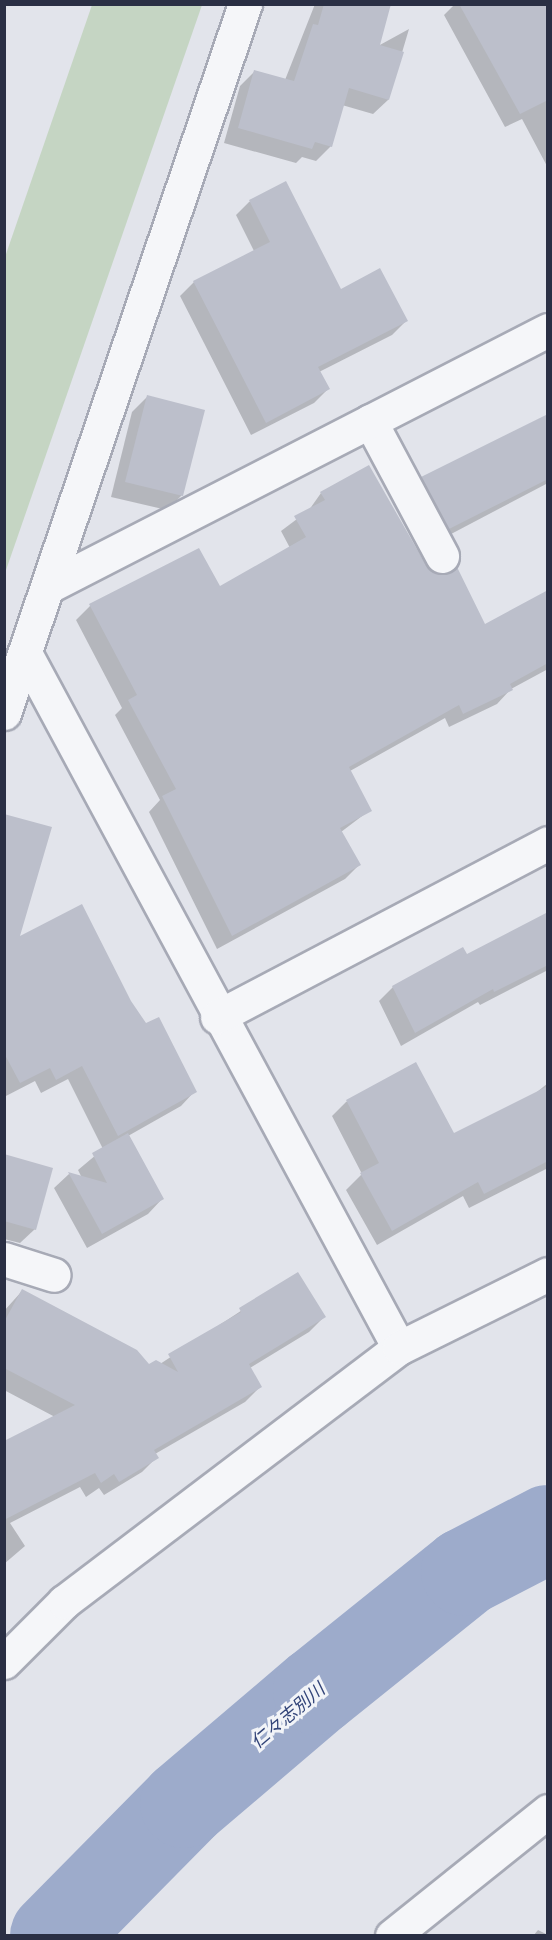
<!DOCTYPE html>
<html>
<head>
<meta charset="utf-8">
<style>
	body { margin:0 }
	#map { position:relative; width:552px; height:1940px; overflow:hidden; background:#e2e4eb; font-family:"Fira Sans Condensed","Noto Sans JP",sans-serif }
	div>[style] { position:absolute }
	.green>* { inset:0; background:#c5d5c3 }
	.shadow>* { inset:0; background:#0003 }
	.river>* { height:88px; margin:-44px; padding:0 44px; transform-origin:44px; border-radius:44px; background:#9dabcb }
	.building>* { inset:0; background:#bcbfcb }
	.roads { filter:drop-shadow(2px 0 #a7aab6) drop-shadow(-2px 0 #a7aab6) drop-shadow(0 2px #a7aab6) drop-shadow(0 -2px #a7aab6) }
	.minor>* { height:33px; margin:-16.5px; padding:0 16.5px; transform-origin:16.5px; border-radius:16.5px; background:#f5f6f9 }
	span { translate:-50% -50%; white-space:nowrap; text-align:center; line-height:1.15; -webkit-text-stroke:6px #f2f4f8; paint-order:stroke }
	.water-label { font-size:18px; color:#334579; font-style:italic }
	.frame { position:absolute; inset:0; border:6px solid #2a2f44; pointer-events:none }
</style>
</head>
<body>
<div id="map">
	<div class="green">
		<i style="clip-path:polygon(92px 5px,202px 5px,5px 573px,5px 257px)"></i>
	</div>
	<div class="shadow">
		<i style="clip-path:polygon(315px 4px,390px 4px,378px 46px,409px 29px,388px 100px,373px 114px,342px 105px,331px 146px,316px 161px,302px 157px,296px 163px,224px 143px,240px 86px,255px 71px,285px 80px)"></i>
		<i style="clip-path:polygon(455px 4px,543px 4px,548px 13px,548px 168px,522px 119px,505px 127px,444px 15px)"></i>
		<i style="clip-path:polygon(285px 183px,340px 291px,406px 321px,392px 335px,319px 372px,328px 389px,314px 403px,251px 435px,180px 296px,194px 282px,254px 251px,236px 215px,249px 202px)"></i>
		<i style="clip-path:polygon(147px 397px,182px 495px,167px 510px,111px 497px,132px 412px)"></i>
		<i style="clip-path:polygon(548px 416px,548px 483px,434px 543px,407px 493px,422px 479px)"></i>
		<i style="clip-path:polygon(321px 493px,425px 566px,484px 626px,548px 592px,548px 669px,511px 689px,497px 704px,449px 727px,445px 718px,350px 771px,370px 810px,341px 832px,359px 865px,345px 879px,217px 949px,149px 812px,160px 800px,115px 715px,122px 708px,76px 620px,90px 606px,199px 550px,219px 588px,290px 548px,281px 531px,309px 510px)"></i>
		<i style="clip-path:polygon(4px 819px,18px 939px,130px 1002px,195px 1091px,181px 1106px,128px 1136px,162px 1199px,148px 1214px,87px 1248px,54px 1188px,69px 1174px,82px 1178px,78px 1170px,103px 1149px,68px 1079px,41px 1093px,35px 1081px,4px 1097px)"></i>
		<i style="clip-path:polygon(548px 924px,548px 970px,480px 1005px,478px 1002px,401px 1046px,379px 1001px,393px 987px)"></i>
		<i style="clip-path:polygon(416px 1064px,453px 1135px,532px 1096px,548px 1083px,548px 1168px,469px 1208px,463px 1196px,377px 1245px,346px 1190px,362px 1174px,332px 1116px,346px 1102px)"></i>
		<i style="clip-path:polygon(4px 1156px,35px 1229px,20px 1243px,4px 1239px)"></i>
		<i style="clip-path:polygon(297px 1274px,324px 1317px,309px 1332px,250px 1368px,260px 1387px,245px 1402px,155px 1454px,157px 1457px,142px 1472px,104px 1495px,99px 1488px,86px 1497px,80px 1487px,10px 1523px,25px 1546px,4px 1564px,4px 1442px,55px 1417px,4px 1390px,4px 1311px,22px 1291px,149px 1366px,160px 1364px)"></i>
		<i style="clip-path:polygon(538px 1930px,548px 1935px,548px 1936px,533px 1936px)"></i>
	</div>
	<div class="river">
		<i style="left:54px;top:1936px;width:185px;rotate:-45.4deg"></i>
		<i style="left:184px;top:1804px;width:175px;rotate:-40.4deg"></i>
		<i style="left:317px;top:1691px;width:190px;rotate:-38.8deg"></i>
		<i style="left:465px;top:1572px;width:93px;rotate:-27.4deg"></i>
	</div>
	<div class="building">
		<i style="clip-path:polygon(324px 4px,391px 4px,380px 45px,404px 52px,389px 100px,349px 88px,332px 147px,315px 142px,312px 149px,238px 128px,254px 70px,294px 81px,313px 24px,318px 25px)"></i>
		<i style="clip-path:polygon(459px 4px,548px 4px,548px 100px,520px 114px)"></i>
		<i style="clip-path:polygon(286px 181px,341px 289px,380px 268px,408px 321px,318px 367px,330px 389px,266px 423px,193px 281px,270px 242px,249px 200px)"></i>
		<i style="clip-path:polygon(147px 395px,205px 410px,183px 496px,125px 482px)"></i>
		<i style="clip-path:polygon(548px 414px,548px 479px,449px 529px,421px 477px)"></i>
		<i style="clip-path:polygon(369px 465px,426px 565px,441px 575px,457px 567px,485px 624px,548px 590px,548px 663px,510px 684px,513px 690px,463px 714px,459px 705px,349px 767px,372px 811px,340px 828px,361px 865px,232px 936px,162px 796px,176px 789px,128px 700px,137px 695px,89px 604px,199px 548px,220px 586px,306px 537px,294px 516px,325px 500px,320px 492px)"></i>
		<i style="clip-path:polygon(4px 814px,52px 827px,20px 936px,82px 904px,131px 1001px,146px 1023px,159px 1017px,197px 1092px,118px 1136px,82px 1066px,56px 1080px,50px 1068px,20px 1083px,4px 1053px)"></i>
		<i style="clip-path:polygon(548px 912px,548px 965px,494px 992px,493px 989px,415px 1033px,392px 986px,463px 947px,467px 954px)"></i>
		<i style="clip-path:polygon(416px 1062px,454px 1133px,548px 1086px,548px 1161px,484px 1194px,478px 1182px,392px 1231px,360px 1173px,379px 1163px,346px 1100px)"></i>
		<i style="clip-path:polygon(128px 1133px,164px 1199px,102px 1234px,68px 1172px,107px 1183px,92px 1153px)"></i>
		<i style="clip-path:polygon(4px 1154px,53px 1168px,36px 1230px,4px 1221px)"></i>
		<i style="clip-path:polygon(298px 1272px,326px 1317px,249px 1364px,262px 1387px,154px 1450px,159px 1458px,119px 1482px,114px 1474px,101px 1483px,95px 1473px,4px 1520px,4px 1441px,75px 1405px,4px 1368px,4px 1322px,22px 1289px,137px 1350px,149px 1364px,156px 1360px,178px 1372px,168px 1354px,241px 1312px,239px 1308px)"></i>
	</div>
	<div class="roads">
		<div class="minor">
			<i style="left:370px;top:421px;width:153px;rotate:61.9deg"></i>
			<i style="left:49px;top:586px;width:561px;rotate:-27.16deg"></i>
			<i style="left:25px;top:653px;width:789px;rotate:61.71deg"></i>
			<i style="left:4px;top:713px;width:749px;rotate:-71.23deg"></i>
			<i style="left:217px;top:1017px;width:374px;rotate:-27.7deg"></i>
			<i style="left:4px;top:1259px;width:52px;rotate:17.7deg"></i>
			<i style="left:4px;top:1662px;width:85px;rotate:-45deg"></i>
			<i style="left:64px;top:1602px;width:420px;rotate:-37.2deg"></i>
			<i style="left:399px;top:1348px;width:166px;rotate:-26.4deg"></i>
			<i style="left:392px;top:1936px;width:200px;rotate:-38.7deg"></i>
		</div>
	</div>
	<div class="water-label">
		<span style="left:288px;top:1716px;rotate:-40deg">仁々志別川</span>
	</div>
	<div class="frame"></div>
</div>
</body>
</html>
